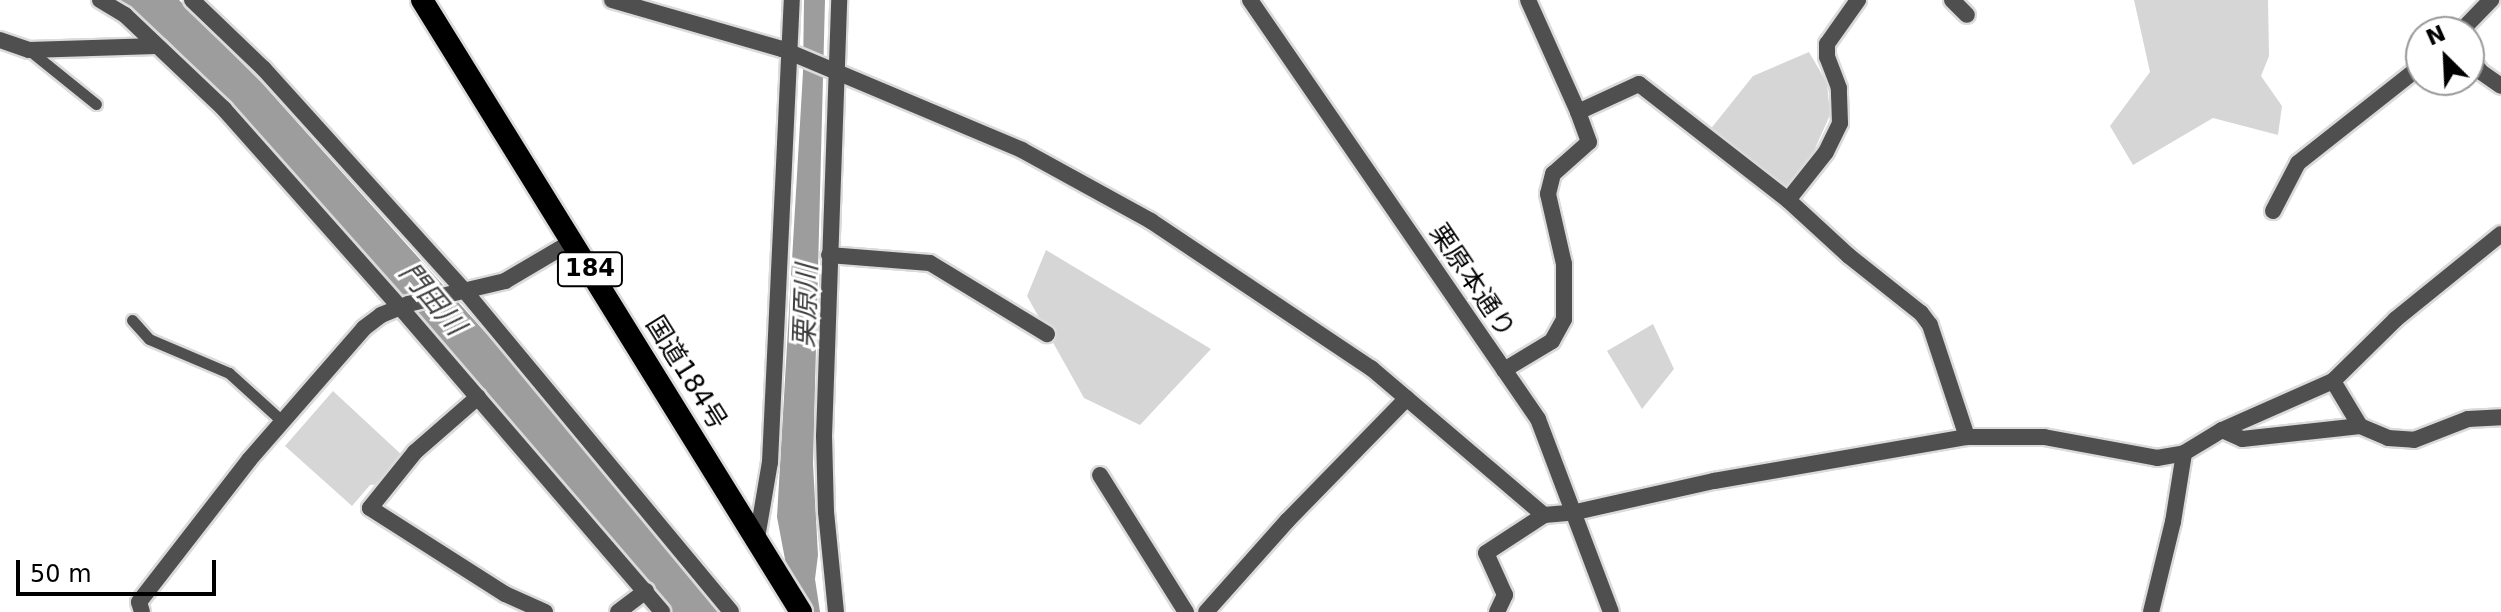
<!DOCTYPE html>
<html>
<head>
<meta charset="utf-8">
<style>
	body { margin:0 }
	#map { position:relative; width:2501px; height:612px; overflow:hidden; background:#fff; font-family:"DejaVu Sans","Noto Sans JP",sans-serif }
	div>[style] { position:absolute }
	.green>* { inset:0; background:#d6d6d6 }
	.water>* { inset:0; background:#9d9d9d }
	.roads { filter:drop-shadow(2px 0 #dbdbdb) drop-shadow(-2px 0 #dbdbdb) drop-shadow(0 2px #dbdbdb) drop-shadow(0 -2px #dbdbdb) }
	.service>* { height:11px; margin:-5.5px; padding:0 5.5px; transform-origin:5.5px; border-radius:5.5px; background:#4f4f4f }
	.minor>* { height:16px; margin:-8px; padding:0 8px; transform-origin:8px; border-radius:8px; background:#4f4f4f }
	.tertiary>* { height:16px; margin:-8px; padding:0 8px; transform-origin:8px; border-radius:8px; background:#4f4f4f }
	.trunk>* { height:22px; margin:-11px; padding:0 11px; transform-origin:11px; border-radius:11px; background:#000 }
	span { translate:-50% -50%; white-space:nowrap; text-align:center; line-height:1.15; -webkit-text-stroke:6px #fff; paint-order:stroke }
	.shield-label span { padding:2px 6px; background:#fff; border:2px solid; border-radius:6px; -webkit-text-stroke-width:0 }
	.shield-label { font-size:24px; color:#000; font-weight:700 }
	.street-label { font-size:26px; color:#000 }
	.water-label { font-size:28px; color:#3e3e3e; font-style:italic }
	.north { position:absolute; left:2405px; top:16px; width:80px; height:80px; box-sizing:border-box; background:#fff; border:2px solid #999; border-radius:50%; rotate:336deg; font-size:22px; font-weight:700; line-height:32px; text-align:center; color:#000 }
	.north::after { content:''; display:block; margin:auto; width:28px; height:36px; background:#000; clip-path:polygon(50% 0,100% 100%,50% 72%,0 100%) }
	.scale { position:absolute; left:16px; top:560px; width:200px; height:36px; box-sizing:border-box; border:4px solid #000; border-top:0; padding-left:10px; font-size:24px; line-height:28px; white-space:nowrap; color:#000; -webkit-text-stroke:6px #fff; paint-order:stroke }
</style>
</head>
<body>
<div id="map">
	<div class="green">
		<i style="clip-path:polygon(2134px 0,2268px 0,2269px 56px,2261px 76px,2282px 106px,2278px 135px,2213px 118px,2133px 165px,2110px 126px,2150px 72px)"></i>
		<i style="clip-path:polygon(1809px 52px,1827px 83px,1830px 115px,1813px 153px,1786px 186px,1709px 131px,1753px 76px)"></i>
		<i style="clip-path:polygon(1046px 250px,1211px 349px,1140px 425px,1084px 398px,1027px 296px)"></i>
		<i style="clip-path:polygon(1653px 324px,1674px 369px,1642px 409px,1607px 351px)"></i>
		<i style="clip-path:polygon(333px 391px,403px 456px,383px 484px,370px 485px,352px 506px,285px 446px)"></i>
	</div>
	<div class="water">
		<i style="clip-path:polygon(119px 0,179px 0,262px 83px,545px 399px,723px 612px,671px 612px,376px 267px,225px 99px,167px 40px)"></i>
		<i style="clip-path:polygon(804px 0,825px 0,813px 464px,818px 555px,815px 579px,820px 612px,795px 612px,777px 517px,803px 72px)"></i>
	</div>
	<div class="roads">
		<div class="service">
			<i style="left:29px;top:50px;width:86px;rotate:38.9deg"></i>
			<i style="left:132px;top:320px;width:25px;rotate:48deg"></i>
			<i style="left:149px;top:339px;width:87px;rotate:23deg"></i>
			<i style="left:229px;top:373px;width:72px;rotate:42.2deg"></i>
		</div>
		<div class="minor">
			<i style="left:100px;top:0;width:29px;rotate:31deg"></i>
			<i style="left:125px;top:15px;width:137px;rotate:43.5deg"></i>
			<i style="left:224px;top:109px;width:265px;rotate:48.4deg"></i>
			<i style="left:400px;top:307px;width:402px;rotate:49.3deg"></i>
			<i style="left:192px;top:0;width:100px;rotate:43.8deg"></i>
			<i style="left:264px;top:69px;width:298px;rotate:47.9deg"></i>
			<i style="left:464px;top:290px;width:418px;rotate:50.3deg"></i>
			<i style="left:612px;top:0;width:177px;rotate:16.1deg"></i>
			<i style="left:782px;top:49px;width:260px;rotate:22.8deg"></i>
			<i style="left:1022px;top:150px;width:147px;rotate:28.8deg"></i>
			<i style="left:1151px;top:221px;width:265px;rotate:33.8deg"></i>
			<i style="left:1371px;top:368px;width:227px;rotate:40.4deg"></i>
			<i style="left:1250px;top:0;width:508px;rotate:55.5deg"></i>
			<i style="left:1538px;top:419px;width:206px;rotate:69.3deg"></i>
			<i style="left:1528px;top:0;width:123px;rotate:65.9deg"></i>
			<i style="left:1578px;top:112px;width:67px;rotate:-24.7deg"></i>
			<i style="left:1639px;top:84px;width:189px;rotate:37.9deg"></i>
			<i style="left:1788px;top:200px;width:83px;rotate:42.6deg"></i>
			<i style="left:1849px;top:256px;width:92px;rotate:38.4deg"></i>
			<i style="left:1921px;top:313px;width:15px;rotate:53deg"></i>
			<i style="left:1930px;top:325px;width:118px;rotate:71.7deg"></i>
			<i style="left:1952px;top:0;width:21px;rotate:45deg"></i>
			<i style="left:2460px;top:32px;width:45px;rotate:-45.9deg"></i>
			<i style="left:0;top:40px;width:31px;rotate:19deg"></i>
			<i style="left:29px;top:50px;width:127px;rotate:-1.8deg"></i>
			<i style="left:2469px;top:56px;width:20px;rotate:53deg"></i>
			<i style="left:2481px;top:72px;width:24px;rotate:35deg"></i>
			<i style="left:1788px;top:200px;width:61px;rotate:-51.6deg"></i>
			<i style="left:1826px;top:152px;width:32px;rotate:-64deg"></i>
			<i style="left:1840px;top:123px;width:35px;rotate:-92deg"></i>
			<i style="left:1839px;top:88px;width:33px;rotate:-111deg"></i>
			<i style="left:1827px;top:57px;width:13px;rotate:-90deg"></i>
			<i style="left:1827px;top:44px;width:54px;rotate:-54.8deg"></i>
			<i style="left:2273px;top:211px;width:54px;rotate:-62.5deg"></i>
			<i style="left:2298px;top:163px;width:157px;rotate:-38.3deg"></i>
			<i style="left:829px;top:255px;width:101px;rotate:4.5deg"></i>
			<i style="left:930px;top:263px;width:137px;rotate:31.3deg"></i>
			<i style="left:1504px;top:370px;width:56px;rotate:-31.1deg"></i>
			<i style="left:1552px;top:341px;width:25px;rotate:-61deg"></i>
			<i style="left:1564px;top:319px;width:55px;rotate:-90deg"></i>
			<i style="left:1564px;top:264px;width:72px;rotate:-102.9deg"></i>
			<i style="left:1548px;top:194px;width:21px;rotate:-76deg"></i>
			<i style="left:1553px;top:174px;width:48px;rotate:-41.6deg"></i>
			<i style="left:1589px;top:142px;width:32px;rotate:-110deg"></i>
			<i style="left:2333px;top:381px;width:52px;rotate:59deg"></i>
			<i style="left:478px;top:397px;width:84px;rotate:138.9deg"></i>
			<i style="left:415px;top:452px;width:72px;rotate:128.8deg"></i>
			<i style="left:370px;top:508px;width:160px;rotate:32.5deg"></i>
			<i style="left:505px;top:594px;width:44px;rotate:24.2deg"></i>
			<i style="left:2222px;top:430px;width:22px;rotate:24deg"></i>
			<i style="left:2242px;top:439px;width:119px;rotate:-6.3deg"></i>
			<i style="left:2360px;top:426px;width:30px;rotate:23deg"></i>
			<i style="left:2388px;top:438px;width:26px;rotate:4deg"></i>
			<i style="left:2414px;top:440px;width:58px;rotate:-21.3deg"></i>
			<i style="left:2468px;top:419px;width:33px;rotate:-3deg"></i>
			<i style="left:1100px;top:475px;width:162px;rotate:57.9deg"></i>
			<i style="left:757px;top:538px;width:77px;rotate:-80.3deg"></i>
			<i style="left:770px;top:462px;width:463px;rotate:-87.3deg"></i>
			<i style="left:618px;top:612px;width:35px;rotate:-37deg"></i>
			<i style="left:836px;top:612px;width:100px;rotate:-95.7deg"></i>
			<i style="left:826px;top:512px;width:76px;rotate:-91.5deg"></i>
			<i style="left:824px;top:436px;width:436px;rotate:-88deg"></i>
			<i style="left:1206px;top:612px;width:123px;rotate:-48.3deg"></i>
			<i style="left:1288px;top:520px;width:170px;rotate:-45.7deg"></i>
			<i style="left:1497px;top:612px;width:19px;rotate:-65deg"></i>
			<i style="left:1505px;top:595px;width:46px;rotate:-114.3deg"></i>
			<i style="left:1486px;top:553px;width:69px;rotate:-33.2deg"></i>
			<i style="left:1544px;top:515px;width:32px;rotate:-5deg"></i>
			<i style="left:1576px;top:512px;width:141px;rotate:-12.7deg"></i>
			<i style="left:1714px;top:481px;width:257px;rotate:-9.9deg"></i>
			<i style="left:1967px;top:437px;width:77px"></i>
			<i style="left:2044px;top:437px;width:115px;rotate:10.5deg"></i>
			<i style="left:2157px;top:458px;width:27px;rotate:-10deg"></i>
			<i style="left:2184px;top:453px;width:44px;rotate:-31.2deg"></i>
			<i style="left:2222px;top:430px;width:121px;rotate:-23.8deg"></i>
			<i style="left:2333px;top:381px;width:88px;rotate:-44.5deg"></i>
			<i style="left:2396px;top:319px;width:135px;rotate:-39deg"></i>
			<i style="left:2151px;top:612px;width:93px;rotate:-76.3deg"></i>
			<i style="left:2173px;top:522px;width:70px;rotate:-80.9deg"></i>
		</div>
		<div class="tertiary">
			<i style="left:142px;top:612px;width:10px;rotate:-107deg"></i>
			<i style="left:139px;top:602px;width:180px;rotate:-52.2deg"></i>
			<i style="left:249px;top:460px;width:175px;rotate:-48.9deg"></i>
			<i style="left:364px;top:328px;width:21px;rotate:-37deg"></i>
			<i style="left:381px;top:315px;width:29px;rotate:-22deg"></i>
			<i style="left:408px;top:304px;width:100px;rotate:-13.3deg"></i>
			<i style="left:505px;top:281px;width:79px;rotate:-30.5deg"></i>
		</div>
		<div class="trunk">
			<i style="left:422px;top:0;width:720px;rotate:58.23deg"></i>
		</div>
	</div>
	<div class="shield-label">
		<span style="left:590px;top:269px">184</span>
	</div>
	<div class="street-label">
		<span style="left:1472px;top:281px;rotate:56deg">栗原本通り</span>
		<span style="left:686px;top:373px;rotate:58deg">国道184号</span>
	</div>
	<div class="water-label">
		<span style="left:432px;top:299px;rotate:50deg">門田川</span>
		<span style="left:806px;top:306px;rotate:-88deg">栗原川</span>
	</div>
	<div class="north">N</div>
	<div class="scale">50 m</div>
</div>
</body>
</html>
